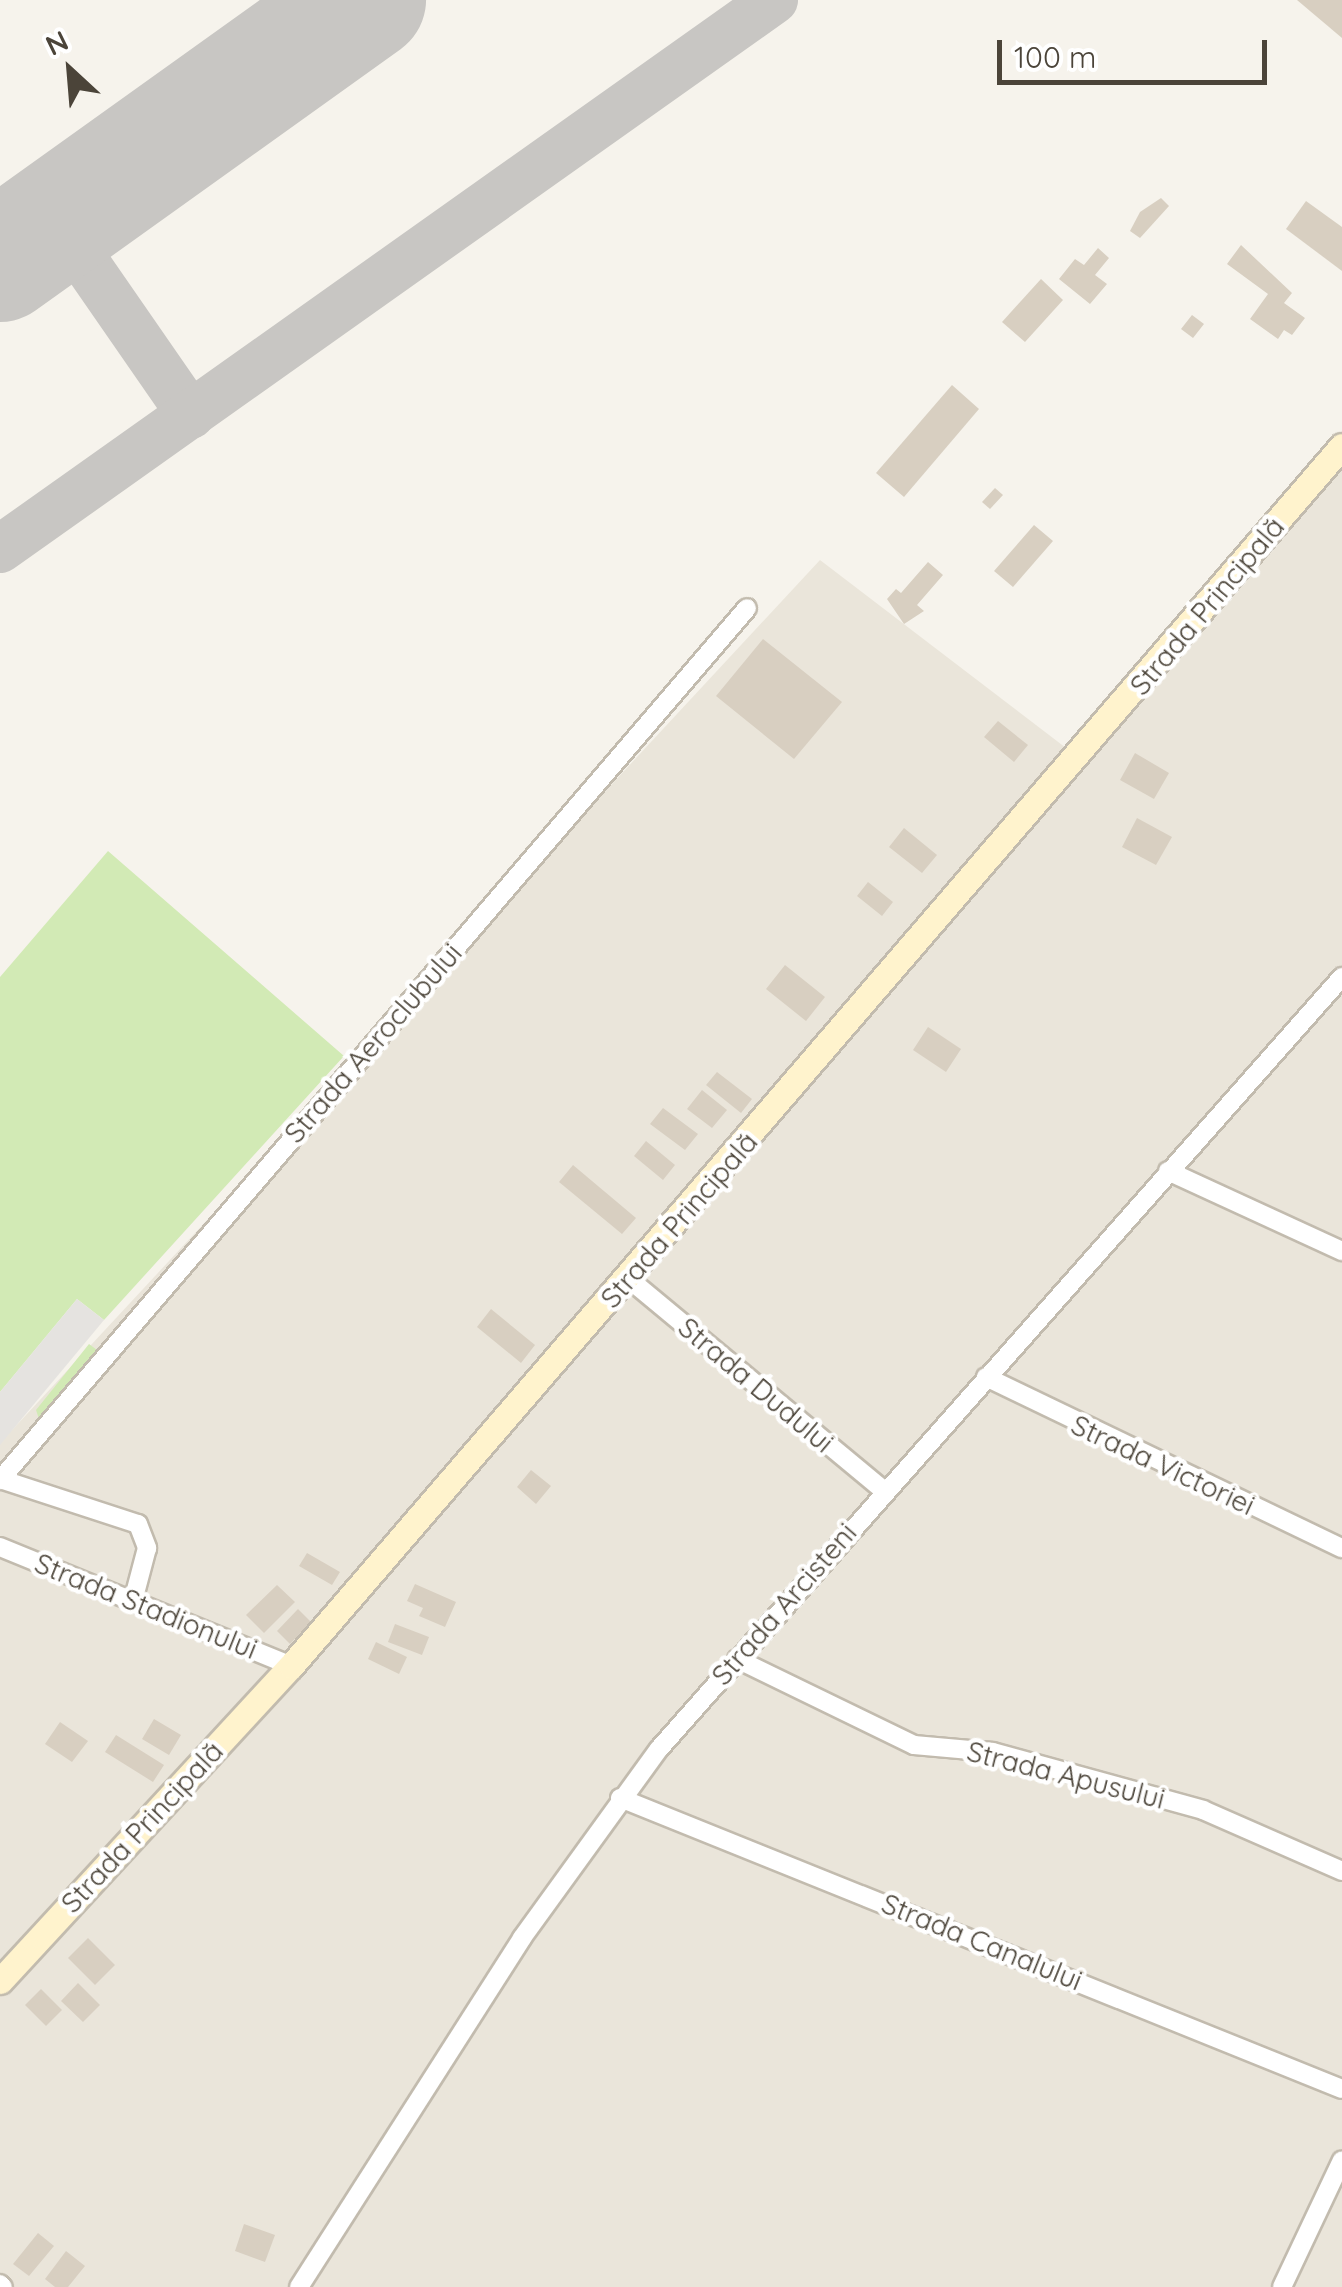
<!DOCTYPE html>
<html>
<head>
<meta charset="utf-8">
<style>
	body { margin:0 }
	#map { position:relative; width:1342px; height:2287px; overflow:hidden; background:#f6f3ec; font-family:Quicksand,sans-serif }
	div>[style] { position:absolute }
	.residential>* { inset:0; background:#eae5da }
	.green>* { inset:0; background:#d2eab5 }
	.parking>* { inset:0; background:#e5e3e0 }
	.taxiway>* { height:48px; margin:-24px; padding:0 24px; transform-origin:24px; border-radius:24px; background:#c8c6c3 }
	.runway>* { height:122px; margin:-61px; padding:0 61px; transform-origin:61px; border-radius:61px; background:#c8c6c3 }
	.building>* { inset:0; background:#d8cfc1 }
	.roads { filter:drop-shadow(2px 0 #c2bbae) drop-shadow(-2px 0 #c2bbae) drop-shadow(0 2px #c2bbae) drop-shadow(0 -2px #c2bbae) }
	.street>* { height:18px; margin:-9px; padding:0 9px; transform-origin:9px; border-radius:9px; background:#fff }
	.secondary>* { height:25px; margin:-12.5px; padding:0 12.5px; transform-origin:12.5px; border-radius:12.5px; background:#fff3cd }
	span { translate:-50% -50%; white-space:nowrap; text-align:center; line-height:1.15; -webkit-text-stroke:9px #fff; paint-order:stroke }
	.street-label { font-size:28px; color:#4b4439 }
	.north { position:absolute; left:20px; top:20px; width:100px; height:100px; -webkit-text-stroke:8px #fff; paint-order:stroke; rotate:334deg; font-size:28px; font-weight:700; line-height:40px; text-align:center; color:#4b4439 }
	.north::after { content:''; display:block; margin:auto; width:35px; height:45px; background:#4b4439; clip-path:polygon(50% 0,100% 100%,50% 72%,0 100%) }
	.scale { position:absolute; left:997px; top:40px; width:270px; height:45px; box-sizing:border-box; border:5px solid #4b4439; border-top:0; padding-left:12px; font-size:30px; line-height:35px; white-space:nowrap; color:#4b4439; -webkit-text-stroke:8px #fff; paint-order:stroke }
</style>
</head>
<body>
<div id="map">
	<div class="residential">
		<i style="clip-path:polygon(1342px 432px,1342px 2287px,0 2287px,0 1443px,820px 560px,1070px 751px)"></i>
	</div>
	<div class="green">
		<i style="clip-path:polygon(108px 851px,344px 1056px,104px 1320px,77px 1299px,0 1392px,0 977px)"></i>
		<i style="clip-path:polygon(89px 1344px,101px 1353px,39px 1419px,36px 1410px)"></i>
	</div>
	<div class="parking">
		<i style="clip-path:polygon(77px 1299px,104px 1320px,0 1445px,0 1392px)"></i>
	</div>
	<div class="taxiway">
		<i style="left:56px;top:220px;width:237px;rotate:55.3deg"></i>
		<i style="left:0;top:549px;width:949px;rotate:-35.35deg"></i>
	</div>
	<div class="runway">
		<i style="left:0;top:261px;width:449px;rotate:-35.6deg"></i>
	</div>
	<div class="building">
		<i style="clip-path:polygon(1297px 0,1342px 0,1342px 38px)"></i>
		<i style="clip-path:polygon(1161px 198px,1169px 206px,1140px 238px,1130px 231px,1140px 212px)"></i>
		<i style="clip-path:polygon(1306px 201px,1342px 227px,1342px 271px,1286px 229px)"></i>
		<i style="clip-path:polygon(1241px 245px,1292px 293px,1284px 303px,1305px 318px,1292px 335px,1284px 330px,1278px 339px,1250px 319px,1268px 294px,1227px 264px)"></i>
		<i style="clip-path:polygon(1098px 248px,1109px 258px,1095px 275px,1107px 284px,1090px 304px,1059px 279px,1075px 259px,1084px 265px)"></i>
		<i style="clip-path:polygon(1041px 279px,1063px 300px,1025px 342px,1002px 322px)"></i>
		<i style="clip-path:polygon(1192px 315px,1204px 324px,1193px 338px,1181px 329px)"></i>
		<i style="clip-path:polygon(952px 385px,979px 409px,904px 497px,876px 473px)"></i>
		<i style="clip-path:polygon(995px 488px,1003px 495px,990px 509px,982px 502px)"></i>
		<i style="clip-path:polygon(1034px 525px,1053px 541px,1013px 587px,994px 571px)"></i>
		<i style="clip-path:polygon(928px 562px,943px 575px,917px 605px,924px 611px,904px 624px,887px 599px,896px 589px,901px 593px)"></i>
		<i style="clip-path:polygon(763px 639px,842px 702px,794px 759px,716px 696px)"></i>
		<i style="clip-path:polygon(998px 721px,1028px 745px,1014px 762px,984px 737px)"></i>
		<i style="clip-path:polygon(1135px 753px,1169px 773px,1154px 799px,1120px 780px)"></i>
		<i style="clip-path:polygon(1137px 818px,1172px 837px,1156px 865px,1122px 847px)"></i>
		<i style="clip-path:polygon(904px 828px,937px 855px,922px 873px,889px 847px)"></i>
		<i style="clip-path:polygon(868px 882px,893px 902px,882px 916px,857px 896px)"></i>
		<i style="clip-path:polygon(785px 965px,825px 997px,806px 1021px,766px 989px)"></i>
		<i style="clip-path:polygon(928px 1027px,961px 1049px,946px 1072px,913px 1050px)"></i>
		<i style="clip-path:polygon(717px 1072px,752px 1099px,741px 1113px,706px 1085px)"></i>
		<i style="clip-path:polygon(702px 1090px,727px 1110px,712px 1128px,687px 1109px)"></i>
		<i style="clip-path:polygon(663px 1108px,698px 1134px,685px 1150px,650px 1124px)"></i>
		<i style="clip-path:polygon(646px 1141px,675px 1165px,663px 1180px,634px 1156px)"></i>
		<i style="clip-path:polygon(573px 1165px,636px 1218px,622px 1234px,559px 1182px)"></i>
		<i style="clip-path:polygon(491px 1309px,535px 1345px,521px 1363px,477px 1327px)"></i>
		<i style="clip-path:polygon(531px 1470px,551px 1486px,536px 1504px,517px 1487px)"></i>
		<i style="clip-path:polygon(307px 1553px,340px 1572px,332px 1585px,299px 1566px)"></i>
		<i style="clip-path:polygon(415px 1584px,456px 1602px,445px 1627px,419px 1616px,423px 1608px,407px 1601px)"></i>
		<i style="clip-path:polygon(277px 1585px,295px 1602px,264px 1633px,246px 1615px)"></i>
		<i style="clip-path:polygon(298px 1609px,311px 1622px,290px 1644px,277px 1631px)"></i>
		<i style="clip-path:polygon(395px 1624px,429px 1637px,422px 1655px,388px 1642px)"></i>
		<i style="clip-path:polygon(376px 1642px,407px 1657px,399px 1674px,368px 1659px)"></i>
		<i style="clip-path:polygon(154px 1719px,181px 1735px,169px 1755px,142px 1739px)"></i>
		<i style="clip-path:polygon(60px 1722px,88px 1741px,72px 1762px,45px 1744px)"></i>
		<i style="clip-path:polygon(116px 1735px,164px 1765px,153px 1782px,105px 1752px)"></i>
		<i style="clip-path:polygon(88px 1938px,115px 1965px,95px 1985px,68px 1958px)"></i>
		<i style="clip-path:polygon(78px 1983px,100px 2005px,83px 2022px,61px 2001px)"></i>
		<i style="clip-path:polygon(41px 1989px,62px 2010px,46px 2026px,25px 2005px)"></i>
		<i style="clip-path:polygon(244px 2224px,275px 2235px,265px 2262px,235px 2251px)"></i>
		<i style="clip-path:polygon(38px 2233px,54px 2246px,29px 2276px,13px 2264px)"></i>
		<i style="clip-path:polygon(66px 2251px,85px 2266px,68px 2287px,55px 2287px,45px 2279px)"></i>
	</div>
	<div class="roads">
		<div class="street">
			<i style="left:1168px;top:1171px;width:192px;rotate:24.7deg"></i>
			<i style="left:629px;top:1279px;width:330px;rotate:39.7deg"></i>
			<i style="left:986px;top:1377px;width:395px;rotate:25.7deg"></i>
			<i style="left:0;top:1479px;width:145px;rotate:18.1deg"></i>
			<i style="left:138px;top:1524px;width:26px;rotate:69deg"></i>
			<i style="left:147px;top:1548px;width:55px;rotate:104.8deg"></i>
			<i style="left:0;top:1480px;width:1148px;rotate:-49.41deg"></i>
			<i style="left:0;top:1547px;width:314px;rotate:22.2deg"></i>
			<i style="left:737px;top:1659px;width:197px;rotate:25.9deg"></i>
			<i style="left:914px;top:1745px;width:79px;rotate:5.1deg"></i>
			<i style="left:993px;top:1752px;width:218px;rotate:15.4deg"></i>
			<i style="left:1203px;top:1810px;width:152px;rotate:23.7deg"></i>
			<i style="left:620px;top:1798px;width:778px;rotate:21.95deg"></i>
			<i style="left:0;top:2284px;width:4px;rotate:45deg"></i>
			<i style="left:299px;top:2287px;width:414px;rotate:-57.4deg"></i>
			<i style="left:522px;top:1938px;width:233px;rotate:-54.1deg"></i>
			<i style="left:659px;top:1749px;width:1031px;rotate:-48.5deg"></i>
			<i style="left:1282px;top:2287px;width:140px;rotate:-64.7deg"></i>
		</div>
		<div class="secondary">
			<i style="left:0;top:1981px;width:429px;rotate:-47.3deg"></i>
			<i style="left:291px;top:1666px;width:1610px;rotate:-49.26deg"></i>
		</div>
	</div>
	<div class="street-label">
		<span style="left:1207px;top:606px;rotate:-50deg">Strada Principală</span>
		<span style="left:373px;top:1043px;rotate:-49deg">Strada Aeroclubului</span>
		<span style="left:679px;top:1220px;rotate:-49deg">Strada Principală</span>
		<span style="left:756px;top:1385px;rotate:40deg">Strada Dudului</span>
		<span style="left:1163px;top:1465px;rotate:25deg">Strada Victoriei</span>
		<span style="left:784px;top:1604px;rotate:-49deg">Strada Arcisteni</span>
		<span style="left:146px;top:1606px;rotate:22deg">Strada Stadionului</span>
		<span style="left:1066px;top:1775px;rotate:14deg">Strada Apusului</span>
		<span style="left:142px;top:1827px;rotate:-47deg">Strada Principală</span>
		<span style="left:982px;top:1942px;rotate:22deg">Strada Canalului</span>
	</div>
	<div class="north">N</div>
	<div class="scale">100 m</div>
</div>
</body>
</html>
